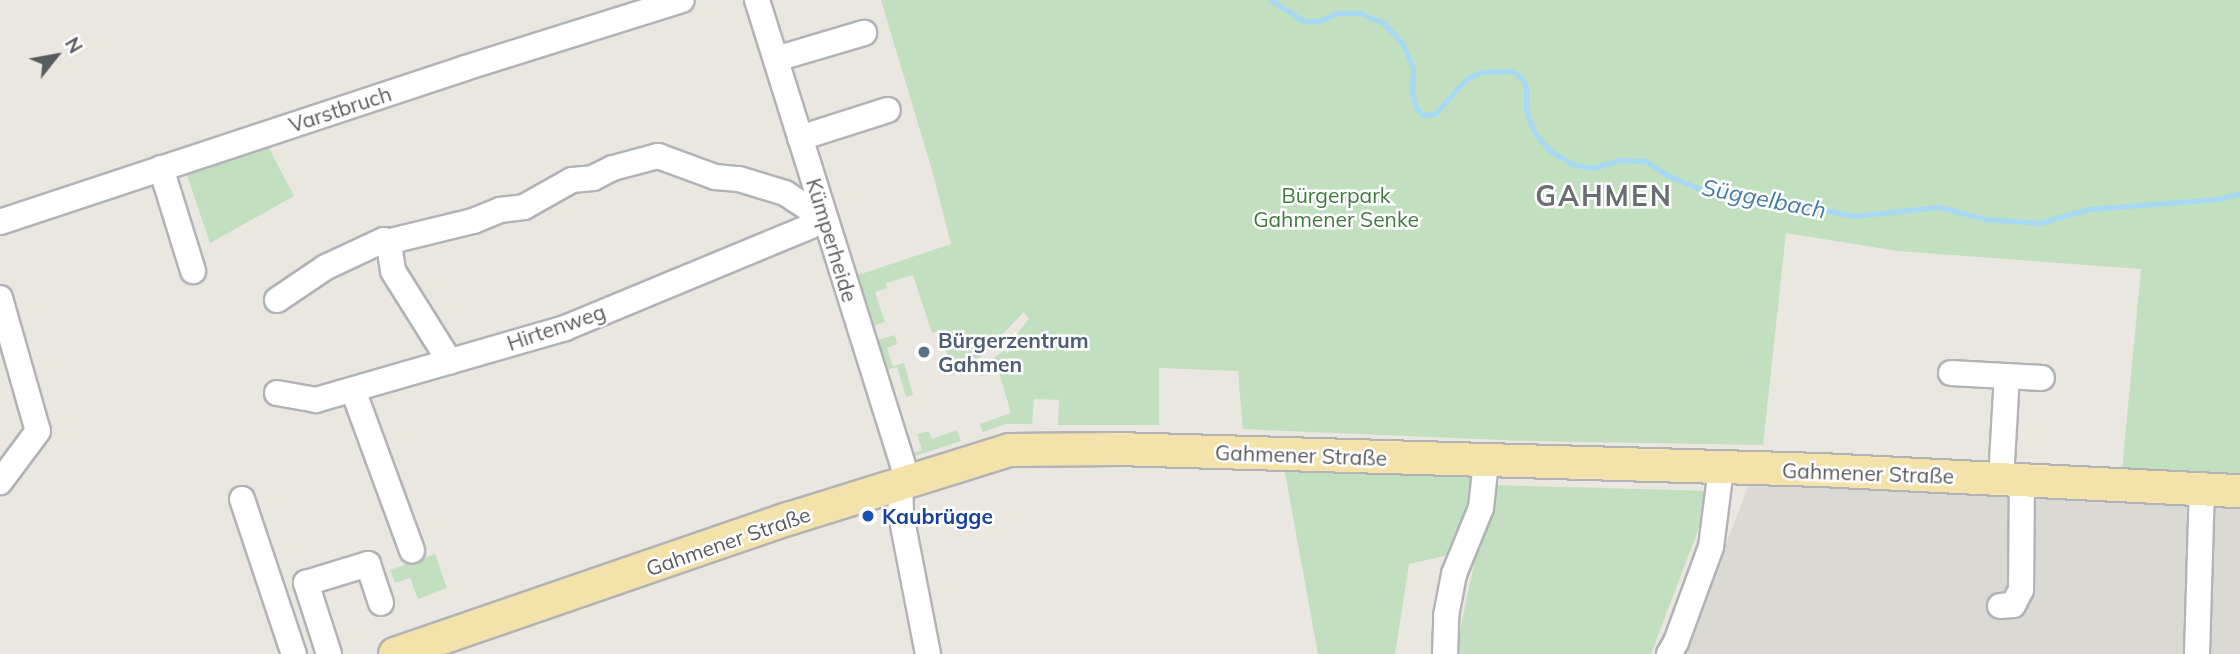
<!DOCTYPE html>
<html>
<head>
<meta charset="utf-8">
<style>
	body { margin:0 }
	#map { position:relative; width:2240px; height:654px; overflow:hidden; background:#eae7e0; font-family:Mulish,sans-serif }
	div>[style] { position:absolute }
	.industrial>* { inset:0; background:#dbd9d4 }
	.green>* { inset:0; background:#c2dfbf }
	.stream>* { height:5px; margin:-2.5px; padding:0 2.5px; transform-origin:2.5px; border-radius:2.5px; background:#a6d9f4 }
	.roads { filter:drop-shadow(2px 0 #b1b3b6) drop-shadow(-2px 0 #b1b3b6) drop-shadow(0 2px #b1b3b6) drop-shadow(0 -2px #b1b3b6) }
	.minor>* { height:24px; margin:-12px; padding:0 12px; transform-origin:12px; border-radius:12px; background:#fff }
	.major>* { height:32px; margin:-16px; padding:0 16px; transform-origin:16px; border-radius:16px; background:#f4e2ab }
	.dots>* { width:19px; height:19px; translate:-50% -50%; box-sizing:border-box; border:4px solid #fff; border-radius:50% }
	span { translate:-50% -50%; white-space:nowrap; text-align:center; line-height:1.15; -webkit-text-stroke:5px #fff; paint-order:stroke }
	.street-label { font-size:21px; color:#595c5f }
	.park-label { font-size:21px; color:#3f7a3d }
	.service-label { font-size:21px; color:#4e5e75; font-weight:700 }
	.left { translate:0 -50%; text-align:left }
	.transit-label { font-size:21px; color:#164399; font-weight:700 }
	.water-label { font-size:23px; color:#477ba2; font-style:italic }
	.district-label { font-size:28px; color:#6a6e71; font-weight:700; letter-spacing:2px }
	.north { position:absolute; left:21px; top:21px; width:70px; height:70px; -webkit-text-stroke:5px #fff; paint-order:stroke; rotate:59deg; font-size:19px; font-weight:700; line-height:28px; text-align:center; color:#595c5f }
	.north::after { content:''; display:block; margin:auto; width:24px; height:32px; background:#595c5f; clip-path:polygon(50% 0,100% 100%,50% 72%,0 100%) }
</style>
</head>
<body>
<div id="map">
	<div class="industrial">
		<i style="clip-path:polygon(1753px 474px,2240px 496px,2240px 654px,1683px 654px)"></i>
	</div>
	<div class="green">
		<i style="clip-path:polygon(881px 0,2240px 0,2240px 474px,2122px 470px,2141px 269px,1898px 251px,1786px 233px,1763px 445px,1527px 441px,1243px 429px,1238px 371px,1159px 368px,1159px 425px,1058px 425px,1059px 400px,1034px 399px,1032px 424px,1006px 424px,983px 432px,980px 424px,1011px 413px,999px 372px,982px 376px,978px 371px,1002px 352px,1029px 319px,1024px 312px,974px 364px,954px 375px,940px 331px,932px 333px,913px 275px,886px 283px,887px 288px,875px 292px,885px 322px,871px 327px,855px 276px,951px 244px,932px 170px)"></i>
		<i style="clip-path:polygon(269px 148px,294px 196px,210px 243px,187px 175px)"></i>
		<i style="clip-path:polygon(895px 335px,897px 344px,887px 348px,893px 366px,904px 363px,913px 395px,906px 397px,897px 367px,885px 370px,875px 341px)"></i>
		<i style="clip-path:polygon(957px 430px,961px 441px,912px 457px,911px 454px,922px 450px,917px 434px,929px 431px,932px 439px)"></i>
		<i style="clip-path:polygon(1284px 467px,1476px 473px,1474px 509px,1449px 555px,1409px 564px,1395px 654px,1318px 654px)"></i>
		<i style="clip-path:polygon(1491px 485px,1713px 491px,1651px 654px,1455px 654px)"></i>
		<i style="clip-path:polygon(435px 554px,447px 588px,418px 599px,410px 578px,395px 583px,390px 570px)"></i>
	</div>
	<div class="stream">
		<i style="left:1271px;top:0;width:38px;rotate:33deg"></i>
		<i style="left:1303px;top:21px;width:16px"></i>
		<i style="left:1319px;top:21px;width:20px;rotate:-24deg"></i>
		<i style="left:1337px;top:13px;width:23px"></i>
		<i style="left:1360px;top:13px;width:25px;rotate:23deg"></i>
		<i style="left:1383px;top:23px;width:28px;rotate:46deg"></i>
		<i style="left:1402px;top:43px;width:27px;rotate:66deg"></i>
		<i style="left:1413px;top:68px;width:26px;rotate:92deg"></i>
		<i style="left:1412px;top:94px;width:16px;rotate:72deg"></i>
		<i style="left:1417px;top:109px;width:9px;rotate:41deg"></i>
		<i style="left:1424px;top:115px;width:11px;rotate:-5deg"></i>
		<i style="left:1435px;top:114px;width:45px;rotate:-48.6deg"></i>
		<i style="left:1465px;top:80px;width:17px;rotate:-28deg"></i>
		<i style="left:1480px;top:72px;width:32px;rotate:-2deg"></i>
		<i style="left:1512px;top:71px;width:12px;rotate:35deg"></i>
		<i style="left:1522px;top:78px;width:10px;rotate:66deg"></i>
		<i style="left:1526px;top:87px;width:23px;rotate:90deg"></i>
		<i style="left:1526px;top:110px;width:23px;rotate:70deg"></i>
		<i style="left:1534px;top:132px;width:23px;rotate:50deg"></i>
		<i style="left:1549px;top:150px;width:27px;rotate:31deg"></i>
		<i style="left:1572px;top:164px;width:21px;rotate:11deg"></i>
		<i style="left:1593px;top:168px;width:27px;rotate:-17deg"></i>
		<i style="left:1619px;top:160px;width:26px;rotate:2deg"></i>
		<i style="left:1645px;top:161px;width:26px;rotate:32deg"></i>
		<i style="left:1667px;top:175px;width:38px;rotate:23deg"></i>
		<i style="left:1702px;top:190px;width:77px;rotate:7.5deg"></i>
		<i style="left:1778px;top:200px;width:77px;rotate:12deg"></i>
		<i style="left:1853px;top:216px;width:86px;rotate:-6deg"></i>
		<i style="left:1939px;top:207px;width:48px;rotate:14.6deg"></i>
		<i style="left:1985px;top:219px;width:54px;rotate:4.2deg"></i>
		<i style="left:2039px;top:223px;width:52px;rotate:-15.6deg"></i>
		<i style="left:2089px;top:209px;width:130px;rotate:-4.4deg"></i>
		<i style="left:2219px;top:199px;width:22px;rotate:-16deg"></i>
	</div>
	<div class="roads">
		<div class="minor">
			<i style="left:757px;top:0;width:504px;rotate:72.57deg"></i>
			<i style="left:776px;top:59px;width:92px;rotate:-16.5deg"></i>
			<i style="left:800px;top:138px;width:92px;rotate:-17.7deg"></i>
			<i style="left:161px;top:168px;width:108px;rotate:72.7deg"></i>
			<i style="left:0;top:222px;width:490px;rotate:-18.3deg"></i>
			<i style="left:465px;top:68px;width:227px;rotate:-17.4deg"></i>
			<i style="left:387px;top:242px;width:89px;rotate:-13.7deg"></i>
			<i style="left:473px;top:221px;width:29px;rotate:-22deg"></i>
			<i style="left:500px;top:210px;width:24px;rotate:-7deg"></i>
			<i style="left:524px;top:207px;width:55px;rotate:-29.4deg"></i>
			<i style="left:572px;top:180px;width:21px;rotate:-5deg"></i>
			<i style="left:593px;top:178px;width:22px;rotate:-27deg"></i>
			<i style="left:613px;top:168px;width:47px;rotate:-14.9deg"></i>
			<i style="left:658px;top:156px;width:61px;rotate:20.2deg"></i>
			<i style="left:715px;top:177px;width:24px;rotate:5deg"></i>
			<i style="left:739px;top:179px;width:48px;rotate:16.9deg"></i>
			<i style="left:785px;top:193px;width:49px;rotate:33.4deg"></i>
			<i style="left:0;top:298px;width:138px;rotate:74.1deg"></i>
			<i style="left:38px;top:431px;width:64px;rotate:126.7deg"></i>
			<i style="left:277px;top:300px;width:59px;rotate:-34deg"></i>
			<i style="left:326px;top:267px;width:64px;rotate:-25deg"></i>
			<i style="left:384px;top:240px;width:7px;rotate:45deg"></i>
			<i style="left:389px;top:245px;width:26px;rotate:81deg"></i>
			<i style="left:393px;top:271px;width:107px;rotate:57.9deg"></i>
			<i style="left:1951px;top:373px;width:91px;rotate:3.1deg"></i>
			<i style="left:353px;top:390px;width:171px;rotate:69.8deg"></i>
			<i style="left:277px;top:393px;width:40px;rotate:10deg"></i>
			<i style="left:316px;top:400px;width:259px;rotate:-16.1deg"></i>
			<i style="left:565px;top:328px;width:282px;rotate:-22.5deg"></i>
			<i style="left:2001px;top:479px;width:103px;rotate:-86.7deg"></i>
			<i style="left:900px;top:483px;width:32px;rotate:88deg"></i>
			<i style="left:901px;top:515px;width:142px;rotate:79deg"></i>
			<i style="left:242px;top:499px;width:163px;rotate:71.5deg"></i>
			<i style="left:2000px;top:606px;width:13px;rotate:-4deg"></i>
			<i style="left:2013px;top:605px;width:17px;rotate:-62deg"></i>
			<i style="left:2021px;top:590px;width:111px;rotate:-89.5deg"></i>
			<i style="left:329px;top:654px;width:75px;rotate:-107.9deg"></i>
			<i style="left:306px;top:583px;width:65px;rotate:-17deg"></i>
			<i style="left:368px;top:564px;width:41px;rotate:71.6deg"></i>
			<i style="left:1445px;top:654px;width:38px;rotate:-88deg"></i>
			<i style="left:1446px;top:616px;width:43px;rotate:-79.2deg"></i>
			<i style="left:1454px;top:574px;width:71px;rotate:-67.8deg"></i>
			<i style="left:1481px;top:508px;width:46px;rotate:-83.8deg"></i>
			<i style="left:1669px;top:654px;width:14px;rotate:-60deg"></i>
			<i style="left:1676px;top:642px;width:101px;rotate:-69.8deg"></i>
			<i style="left:1711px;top:547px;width:79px;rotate:-82.7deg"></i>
			<i style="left:2197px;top:654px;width:165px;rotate:-88.3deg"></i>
		</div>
		<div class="major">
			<i style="left:395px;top:654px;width:416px;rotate:-19deg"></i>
			<i style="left:788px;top:519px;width:232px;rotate:-17.3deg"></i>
			<i style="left:1010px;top:450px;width:107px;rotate:-0.5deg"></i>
			<i style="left:1117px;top:449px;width:704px;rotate:1.71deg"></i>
			<i style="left:1821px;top:470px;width:420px;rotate:2.9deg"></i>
		</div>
	</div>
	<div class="dots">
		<i style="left:924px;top:352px;background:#5c6f8a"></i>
		<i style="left:868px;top:516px;background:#1a4fb4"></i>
	</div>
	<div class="street-label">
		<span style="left:340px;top:109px;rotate:-18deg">Varstbruch</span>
		<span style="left:832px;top:240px;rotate:73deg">Kümperheide</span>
		<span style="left:556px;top:327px;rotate:-19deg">Hirtenweg</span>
		<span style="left:1301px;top:455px;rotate:2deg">Gahmener Straße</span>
		<span style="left:1868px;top:473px;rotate:2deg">Gahmener Straße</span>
		<span style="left:728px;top:541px;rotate:-19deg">Gahmener Straße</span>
	</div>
	<div class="park-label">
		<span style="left:1336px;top:207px">Bürgerpark<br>Gahmener Senke</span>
	</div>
	<div class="service-label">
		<span class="left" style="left:938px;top:352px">Bürgerzentrum<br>Gahmen</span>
	</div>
	<div class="transit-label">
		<span class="left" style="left:882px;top:516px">Kaubrügge</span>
	</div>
	<div class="water-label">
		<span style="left:1764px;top:199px;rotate:11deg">Süggelbach</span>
	</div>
	<div class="district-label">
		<span style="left:1604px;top:196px">GAHMEN</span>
	</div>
	<div class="north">N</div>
</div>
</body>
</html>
